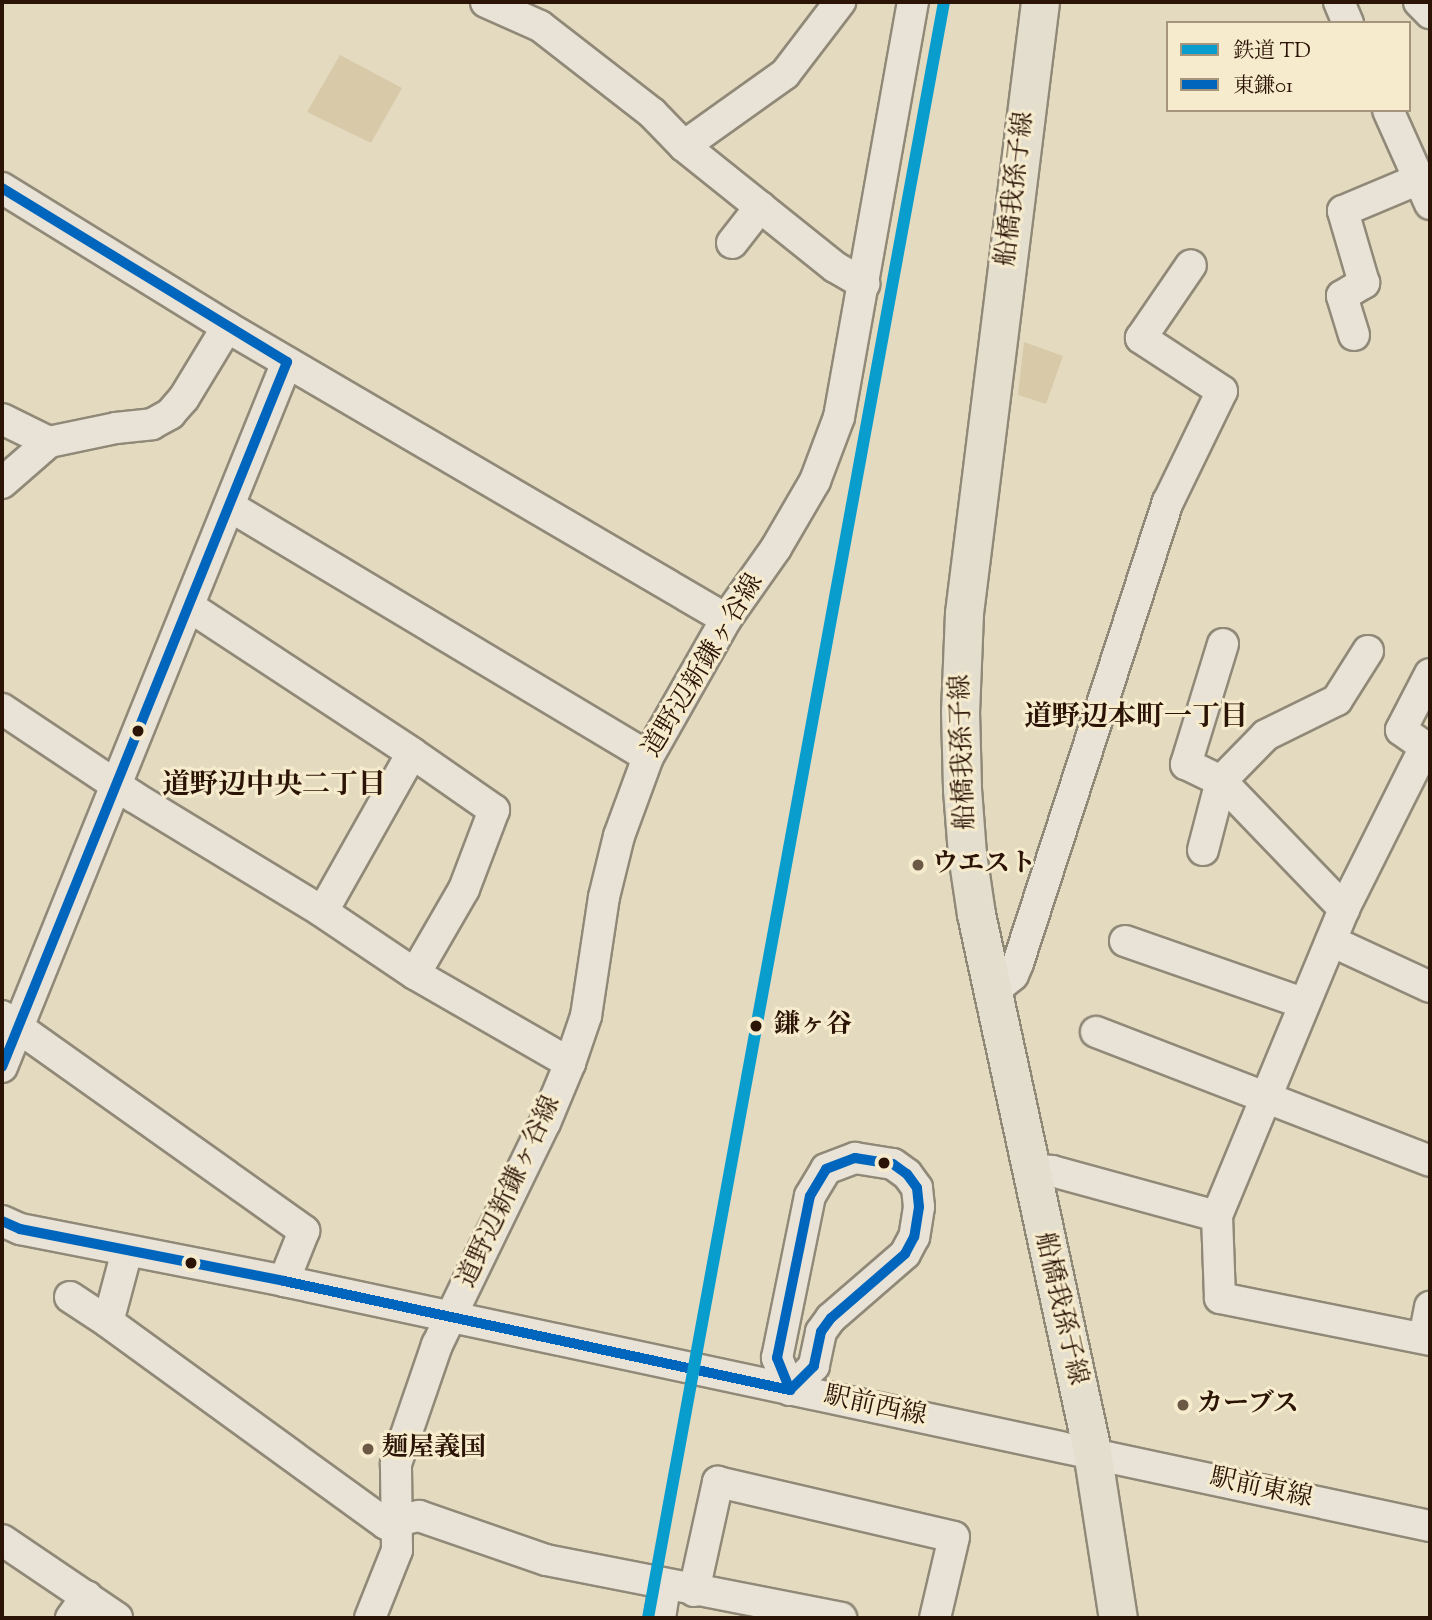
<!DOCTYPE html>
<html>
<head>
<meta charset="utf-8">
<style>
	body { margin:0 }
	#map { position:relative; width:1432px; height:1620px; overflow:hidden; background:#e3dac0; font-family:"Sorts Mill Goudy","Noto Serif JP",serif }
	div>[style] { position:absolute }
	.green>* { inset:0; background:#d8caa8 }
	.roads { filter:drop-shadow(2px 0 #918978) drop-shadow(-2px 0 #918978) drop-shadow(0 2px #918978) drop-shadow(0 -2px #918978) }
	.minor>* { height:30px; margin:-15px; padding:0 15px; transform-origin:15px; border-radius:15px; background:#e8e3d6 }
	.major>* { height:37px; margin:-18.5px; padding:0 18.5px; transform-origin:18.5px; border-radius:18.5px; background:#e4decf }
	.bus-1>* { height:10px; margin:-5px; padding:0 5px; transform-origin:5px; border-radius:5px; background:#0065bd }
	.rail-1>* { height:12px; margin:-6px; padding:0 6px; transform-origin:6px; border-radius:6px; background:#099dcd }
	.dots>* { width:19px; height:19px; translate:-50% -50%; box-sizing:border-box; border:4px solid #f6ebcd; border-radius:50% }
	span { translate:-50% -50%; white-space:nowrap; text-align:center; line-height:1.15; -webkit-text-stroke:6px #f6ebcd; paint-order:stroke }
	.street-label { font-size:26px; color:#2b1305 }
	.poi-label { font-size:26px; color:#2b1305; font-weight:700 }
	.left { translate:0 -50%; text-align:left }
	.stop-label { font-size:26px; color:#2b1305; font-weight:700 }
	.neighbourhood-label { font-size:28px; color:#2b1305; font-weight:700 }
	.frame { position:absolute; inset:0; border:4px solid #2b1305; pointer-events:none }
	.legend { position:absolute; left:1166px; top:21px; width:245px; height:91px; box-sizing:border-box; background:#f6ebcd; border:2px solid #a5957d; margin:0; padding:9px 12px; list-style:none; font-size:21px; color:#2b1305 }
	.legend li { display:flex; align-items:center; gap:14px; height:35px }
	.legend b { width:35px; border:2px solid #a5957d }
</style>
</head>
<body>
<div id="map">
	<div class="green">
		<i style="clip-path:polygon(340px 55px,402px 88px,371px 143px,307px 112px)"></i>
		<i style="clip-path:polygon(1024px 342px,1063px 356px,1046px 404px,1018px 395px)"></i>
	</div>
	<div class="roads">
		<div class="minor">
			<i style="left:486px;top:2px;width:59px;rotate:24deg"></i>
			<i style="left:540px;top:26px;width:142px;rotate:37.8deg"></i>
			<i style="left:652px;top:113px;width:46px;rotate:45.9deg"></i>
			<i style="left:684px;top:146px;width:193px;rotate:38.7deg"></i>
			<i style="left:835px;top:267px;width:34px;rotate:30deg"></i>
			<i style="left:1339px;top:2px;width:23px;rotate:67deg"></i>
			<i style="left:1419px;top:2px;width:16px;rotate:45deg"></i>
			<i style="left:1388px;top:110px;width:103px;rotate:65.9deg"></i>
			<i style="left:684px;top:146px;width:124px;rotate:-35.5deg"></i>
			<i style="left:785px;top:74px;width:91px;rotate:-52.6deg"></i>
			<i style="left:2px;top:188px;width:264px;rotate:31.7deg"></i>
			<i style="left:227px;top:327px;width:578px;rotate:30.33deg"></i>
			<i style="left:732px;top:243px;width:46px;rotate:-52.1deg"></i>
			<i style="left:1354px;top:335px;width:41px;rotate:-107.1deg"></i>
			<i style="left:1342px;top:296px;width:26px;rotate:-31deg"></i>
			<i style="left:1364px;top:283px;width:75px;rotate:-106.3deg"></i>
			<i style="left:1343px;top:211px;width:82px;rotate:-22.8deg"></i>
			<i style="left:2px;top:419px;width:52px;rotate:26.1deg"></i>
			<i style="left:2px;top:483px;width:62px;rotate:-41.1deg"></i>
			<i style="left:49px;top:442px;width:68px;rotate:-11.8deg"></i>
			<i style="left:116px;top:428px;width:36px;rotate:-6deg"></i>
			<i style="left:152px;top:424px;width:21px;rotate:-29deg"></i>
			<i style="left:170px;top:414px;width:21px;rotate:-49deg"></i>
			<i style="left:184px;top:398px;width:83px;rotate:-58.8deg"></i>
			<i style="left:231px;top:507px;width:486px;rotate:30.9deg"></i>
			<i style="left:190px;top:607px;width:266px;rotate:33.3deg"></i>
			<i style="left:1223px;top:644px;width:126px;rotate:107.1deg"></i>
			<i style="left:1186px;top:764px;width:39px;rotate:26deg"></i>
			<i style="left:1221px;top:781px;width:64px;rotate:-45.6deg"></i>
			<i style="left:1266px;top:735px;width:79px;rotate:-26.2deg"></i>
			<i style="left:1337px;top:700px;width:58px;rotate:-57.7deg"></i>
			<i style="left:1430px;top:674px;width:63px;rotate:117.4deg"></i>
			<i style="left:1401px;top:730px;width:29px;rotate:35deg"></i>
			<i style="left:1425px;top:747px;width:181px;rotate:116.6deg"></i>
			<i style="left:1344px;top:909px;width:332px;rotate:112.5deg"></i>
			<i style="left:1217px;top:1216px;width:82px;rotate:87.9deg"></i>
			<i style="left:1220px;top:1298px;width:214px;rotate:11.3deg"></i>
			<i style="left:2px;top:709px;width:159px;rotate:33.7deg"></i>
			<i style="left:134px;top:797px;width:218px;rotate:31.3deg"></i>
			<i style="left:320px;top:910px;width:115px;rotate:34deg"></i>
			<i style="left:415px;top:974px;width:179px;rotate:29.9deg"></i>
			<i style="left:1203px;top:850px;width:71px;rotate:-75.4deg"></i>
			<i style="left:1221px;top:781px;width:178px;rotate:46.1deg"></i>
			<i style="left:323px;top:911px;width:181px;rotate:-60.6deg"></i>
			<i style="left:412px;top:753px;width:100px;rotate:34.8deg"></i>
			<i style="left:494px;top:810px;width:85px;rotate:110.8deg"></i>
			<i style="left:464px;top:889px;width:98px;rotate:120deg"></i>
			<i style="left:1125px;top:941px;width:188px;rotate:19.2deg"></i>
			<i style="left:1331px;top:941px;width:109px;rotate:24.9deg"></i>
			<i style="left:992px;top:992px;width:27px;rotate:-39deg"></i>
			<i style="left:1013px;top:975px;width:13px;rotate:-67deg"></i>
			<i style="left:1018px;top:963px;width:485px;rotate:-72deg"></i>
			<i style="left:1168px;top:502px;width:123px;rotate:-64.1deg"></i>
			<i style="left:1222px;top:391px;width:97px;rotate:-146.8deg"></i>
			<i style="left:1141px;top:338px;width:88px;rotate:-55.6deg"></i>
			<i style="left:2px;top:1016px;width:371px;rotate:35.4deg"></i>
			<i style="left:304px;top:1231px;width:54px;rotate:111.8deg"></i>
			<i style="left:1096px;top:1032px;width:358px;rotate:21.1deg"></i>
			<i style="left:2px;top:1067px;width:760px;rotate:-67.99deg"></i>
			<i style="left:855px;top:1158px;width:38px;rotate:9deg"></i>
			<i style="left:893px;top:1164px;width:17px;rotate:36deg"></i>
			<i style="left:907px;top:1174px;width:17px;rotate:54deg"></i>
			<i style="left:917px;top:1188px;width:19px;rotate:84deg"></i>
			<i style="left:919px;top:1207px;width:30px;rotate:99deg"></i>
			<i style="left:914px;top:1237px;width:19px;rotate:118deg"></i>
			<i style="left:905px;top:1254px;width:98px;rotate:139.1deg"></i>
			<i style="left:831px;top:1318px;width:17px;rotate:126deg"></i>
			<i style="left:821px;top:1332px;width:35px;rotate:102deg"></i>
			<i style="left:814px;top:1366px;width:34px;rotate:135deg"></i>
			<i style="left:790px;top:1390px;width:35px;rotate:-112deg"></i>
			<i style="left:777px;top:1358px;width:165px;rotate:-78.5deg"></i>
			<i style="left:810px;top:1196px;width:31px;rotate:-59deg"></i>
			<i style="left:826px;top:1169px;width:31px;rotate:-21deg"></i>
			<i style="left:1029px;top:1169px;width:23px;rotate:5deg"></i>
			<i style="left:1052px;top:1171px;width:171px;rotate:15.3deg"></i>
			<i style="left:2px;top:1221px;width:20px;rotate:24deg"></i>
			<i style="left:20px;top:1229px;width:269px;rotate:11.1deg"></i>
			<i style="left:284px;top:1281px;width:1172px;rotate:12.07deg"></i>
			<i style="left:127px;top:1251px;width:73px;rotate:105deg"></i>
			<i style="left:108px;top:1322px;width:344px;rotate:36deg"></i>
			<i style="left:386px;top:1524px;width:34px;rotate:-14deg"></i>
			<i style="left:419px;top:1516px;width:134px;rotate:19.1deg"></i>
			<i style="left:546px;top:1560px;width:301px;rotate:11.1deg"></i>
			<i style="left:70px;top:1297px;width:45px;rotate:33.3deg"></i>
			<i style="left:1424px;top:1338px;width:32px;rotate:-79deg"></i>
			<i style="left:2px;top:1540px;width:139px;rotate:34.1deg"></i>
			<i style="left:694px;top:1591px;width:112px;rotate:-77.6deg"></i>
			<i style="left:718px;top:1482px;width:242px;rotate:13.1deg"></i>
			<i style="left:954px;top:1537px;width:83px;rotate:103.2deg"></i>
			<i style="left:71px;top:1618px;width:27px;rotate:-54deg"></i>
			<i style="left:370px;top:1618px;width:73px;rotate:-68.3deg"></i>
			<i style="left:397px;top:1550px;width:86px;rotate:-90.7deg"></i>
			<i style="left:396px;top:1464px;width:126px;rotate:-71deg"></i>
			<i style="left:437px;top:1345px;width:247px;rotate:-64.1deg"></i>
			<i style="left:545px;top:1123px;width:65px;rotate:-67.4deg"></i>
			<i style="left:570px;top:1063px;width:50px;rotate:-71.2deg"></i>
			<i style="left:586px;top:1016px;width:120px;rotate:-81.4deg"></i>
			<i style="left:604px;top:897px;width:63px;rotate:-76.2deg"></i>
			<i style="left:619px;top:836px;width:84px;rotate:-69.8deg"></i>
			<i style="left:648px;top:757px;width:159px;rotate:-60.5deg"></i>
			<i style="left:726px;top:619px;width:87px;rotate:-54.8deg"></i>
			<i style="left:776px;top:548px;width:78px;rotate:-59.8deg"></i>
			<i style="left:815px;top:481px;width:68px;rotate:-69.4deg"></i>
			<i style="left:839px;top:417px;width:422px;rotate:-79.9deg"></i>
			<i style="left:660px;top:1618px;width:32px;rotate:-81deg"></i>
		</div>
		<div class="major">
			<i style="left:1040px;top:2px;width:616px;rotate:97.09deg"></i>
			<i style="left:964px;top:613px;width:98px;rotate:92.3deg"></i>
			<i style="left:960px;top:711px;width:78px;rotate:88.5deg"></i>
			<i style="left:962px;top:789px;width:65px;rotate:85.6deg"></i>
			<i style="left:967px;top:854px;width:61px;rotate:81.5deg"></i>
			<i style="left:976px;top:914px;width:549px;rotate:77.81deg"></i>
			<i style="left:1092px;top:1451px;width:169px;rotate:81.2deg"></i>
		</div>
	</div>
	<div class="bus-1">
		<i style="left:2px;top:188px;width:334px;rotate:31.4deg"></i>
		<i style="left:287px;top:362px;width:760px;rotate:112.01deg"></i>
		<i style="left:855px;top:1158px;width:38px;rotate:9deg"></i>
		<i style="left:893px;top:1164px;width:17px;rotate:36deg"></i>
		<i style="left:907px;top:1174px;width:17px;rotate:54deg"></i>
		<i style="left:917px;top:1188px;width:19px;rotate:84deg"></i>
		<i style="left:919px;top:1207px;width:30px;rotate:99deg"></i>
		<i style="left:914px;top:1237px;width:19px;rotate:118deg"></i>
		<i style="left:905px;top:1254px;width:98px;rotate:139.1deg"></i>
		<i style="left:831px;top:1318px;width:17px;rotate:126deg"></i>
		<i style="left:821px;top:1332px;width:35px;rotate:102deg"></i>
		<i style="left:814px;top:1366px;width:34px;rotate:135deg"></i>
		<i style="left:790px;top:1390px;width:35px;rotate:-112deg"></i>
		<i style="left:777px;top:1358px;width:165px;rotate:-78.5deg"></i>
		<i style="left:810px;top:1196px;width:31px;rotate:-59deg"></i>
		<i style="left:826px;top:1169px;width:31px;rotate:-21deg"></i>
		<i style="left:2px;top:1221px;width:20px;rotate:24deg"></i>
		<i style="left:20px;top:1229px;width:269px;rotate:11.1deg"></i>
		<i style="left:284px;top:1281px;width:518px;rotate:12.16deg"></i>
	</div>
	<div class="rail-1">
		<i style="left:648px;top:1618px;width:1643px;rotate:-79.62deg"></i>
	</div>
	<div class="dots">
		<i style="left:138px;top:731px;background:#2b1305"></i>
		<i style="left:918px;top:865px;background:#6b5946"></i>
		<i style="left:756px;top:1026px;background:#2b1305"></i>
		<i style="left:884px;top:1163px;background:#2b1305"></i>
		<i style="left:191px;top:1263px;background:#2b1305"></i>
		<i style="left:1183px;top:1405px;background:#6b5946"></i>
		<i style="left:368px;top:1449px;background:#6b5946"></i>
	</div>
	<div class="street-label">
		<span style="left:1016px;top:189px;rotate:-83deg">船橋我孫子線</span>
		<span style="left:704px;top:666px;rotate:-59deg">道野辺新鎌ヶ谷線</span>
		<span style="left:964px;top:752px;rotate:-92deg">船橋我孫子線</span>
		<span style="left:510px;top:1192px;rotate:-65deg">道野辺新鎌ヶ谷線</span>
		<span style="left:1060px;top:1309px;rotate:77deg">船橋我孫子線</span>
		<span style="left:875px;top:1407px;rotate:12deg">駅前西線</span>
		<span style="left:1261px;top:1489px;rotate:12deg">駅前東線</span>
	</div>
	<div class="poi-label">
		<span class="left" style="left:932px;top:865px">ウエスト</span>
		<span class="left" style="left:1197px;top:1405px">カーブス</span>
		<span class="left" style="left:382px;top:1449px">麺屋義国</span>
	</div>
	<div class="stop-label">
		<span class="left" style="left:774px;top:1026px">鎌ヶ谷</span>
	</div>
	<div class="neighbourhood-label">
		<span style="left:1136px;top:718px">道野辺本町一丁目</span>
		<span style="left:274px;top:786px">道野辺中央二丁目</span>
	</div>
	<div class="frame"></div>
	<ul class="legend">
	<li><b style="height:9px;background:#099dcd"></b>鉄道 TD</li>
	<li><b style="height:9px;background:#0065bd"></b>東鎌01</li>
	</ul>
</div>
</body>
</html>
